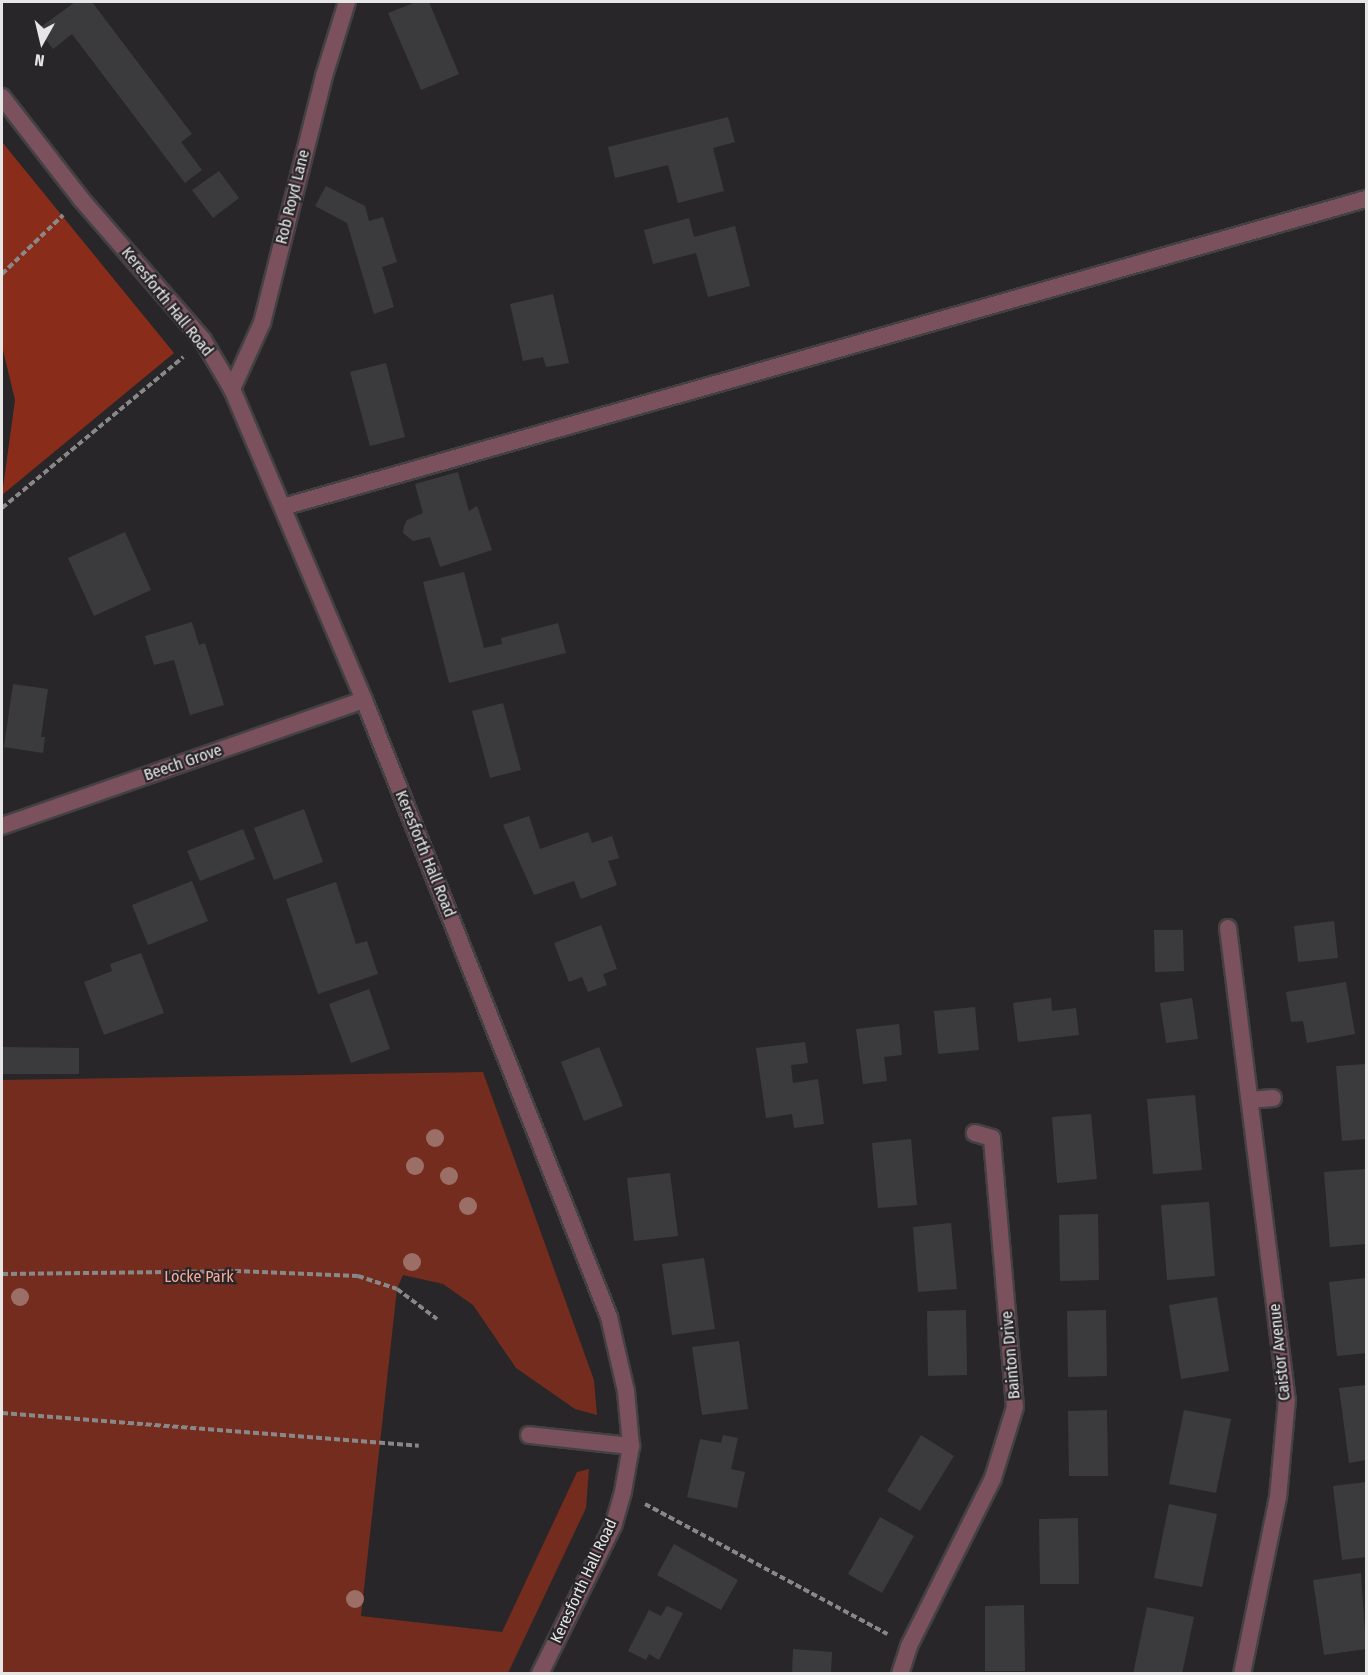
<!DOCTYPE html>
<html>
<head>
<meta charset="utf-8">
<style>
	body { margin:0 }
	#map { position:relative; width:1368px; height:1675px; overflow:hidden; background:#282628; font-family:"Fira Sans Condensed",sans-serif }
	div>[style] { position:absolute }
	.green>* { inset:0; background:#732c1d }
	.forest>* { inset:0; background:#892d1a }
	.building>* { inset:0; background:#3b3b3e }
	.path>* { height:4px; margin-top:-2px; transform-origin:0; background:repeating-linear-gradient(90deg,#898889 0 6px,transparent 0 9px) }
	.roads { filter:drop-shadow(2px 0 #434143) drop-shadow(-2px 0 #434143) drop-shadow(0 2px #434143) drop-shadow(0 -2px #434143) }
	.service>* { height:16px; margin:-8px; padding:0 8px; transform-origin:8px; border-radius:8px; background:#7a515d }
	.minor>* { height:16px; margin:-8px; padding:0 8px; transform-origin:8px; border-radius:8px; background:#7a515d }
	.trees>* { width:18px; height:18px; margin:-9px; border-radius:50%; background:#9b6f66 }
	span { translate:-50% -50%; white-space:nowrap; text-align:center; line-height:1.15; -webkit-text-stroke:4.5px #282628; paint-order:stroke }
	.street-label { font-size:16px; color:#e7e6e7 }
	.park-label { font-size:16px; color:#f9ab99 }
	.frame { position:absolute; inset:0; border:3px solid #e7e6e7; pointer-events:none }
	.north { position:absolute; left:12px; top:12px; width:60px; height:60px; -webkit-text-stroke:4px #282628; paint-order:stroke; rotate:188deg; font-size:16px; font-weight:700; line-height:24px; text-align:center; color:#e7e6e7 }
	.north::after { content:''; display:block; margin:auto; width:21px; height:27px; background:#e7e6e7; clip-path:polygon(50% 0,100% 100%,50% 72%,0 100%) }
</style>
</head>
<body>
<div id="map">
	<div class="green">
		<i style="clip-path:polygon(483px 1072px,594px 1380px,597px 1415px,575px 1409px,516px 1368px,473px 1305px,443px 1284px,403px 1275px,397px 1289px,361px 1616px,502px 1632px,577px 1472px,589px 1469px,586px 1508px,508px 1673px,2px 1673px,2px 1080px)"></i>
	</div>
	<div class="forest">
		<i style="clip-path:polygon(2px 142px,174px 353px,2px 495px,15px 400px,2px 346px)"></i>
	</div>
	<div class="building">
		<i style="clip-path:polygon(75px 2px,92px 2px,192px 134px,181px 142px,202px 170px,185px 183px,72px 34px,53px 49px,38px 29px)"></i>
		<i style="clip-path:polygon(416px 2px,429px 2px,459px 74px,421px 90px,388px 13px)"></i>
		<i style="clip-path:polygon(728px 117px,735px 142px,713px 148px,724px 191px,678px 203px,668px 165px,615px 178px,608px 147px)"></i>
		<i style="clip-path:polygon(219px 171px,239px 198px,213px 218px,192px 190px)"></i>
		<i style="clip-path:polygon(326px 186px,365px 206px,369px 221px,383px 217px,397px 262px,382px 267px,394px 307px,374px 314px,347px 223px,315px 206px)"></i>
		<i style="clip-path:polygon(689px 218px,694px 237px,735px 226px,750px 286px,708px 297px,696px 253px,653px 264px,644px 230px)"></i>
		<i style="clip-path:polygon(553px 294px,569px 363px,546px 367px,543px 357px,523px 361px,510px 304px)"></i>
		<i style="clip-path:polygon(386px 363px,405px 437px,370px 446px,350px 372px)"></i>
		<i style="clip-path:polygon(458px 472px,469px 511px,477px 506px,492px 550px,440px 567px,430px 537px,413px 541px,403px 533px,404px 526px,407px 520px,423px 513px,415px 484px)"></i>
		<i style="clip-path:polygon(125px 532px,151px 590px,94px 616px,68px 558px)"></i>
		<i style="clip-path:polygon(464px 572px,484px 648px,502px 644px,501px 638px,558px 623px,566px 653px,449px 683px,423px 582px)"></i>
		<i style="clip-path:polygon(192px 622px,199px 645px,205px 643px,224px 705px,190px 715px,174px 660px,154px 665px,145px 636px)"></i>
		<i style="clip-path:polygon(13px 684px,48px 689px,41px 737px,45px 737px,43px 753px,4px 747px)"></i>
		<i style="clip-path:polygon(503px 703px,521px 770px,490px 778px,472px 711px)"></i>
		<i style="clip-path:polygon(304px 809px,323px 862px,274px 880px,254px 828px)"></i>
		<i style="clip-path:polygon(529px 816px,540px 849px,588px 832px,592px 843px,612px 836px,619px 858px,608px 861px,617px 885px,581px 899px,574px 881px,534px 895px,503px 825px)"></i>
		<i style="clip-path:polygon(243px 829px,255px 859px,200px 881px,187px 851px)"></i>
		<i style="clip-path:polygon(192px 881px,208px 921px,148px 945px,132px 905px)"></i>
		<i style="clip-path:polygon(336px 882px,356px 944px,367px 941px,378px 974px,318px 994px,286px 899px)"></i>
		<i style="clip-path:polygon(1334px 921px,1338px 958px,1298px 962px,1294px 926px)"></i>
		<i style="clip-path:polygon(601px 925px,617px 969px,603px 974px,607px 985px,588px 992px,582px 977px,569px 982px,554px 943px)"></i>
		<i style="clip-path:polygon(1154px 930px,1183px 930px,1184px 971px,1155px 972px)"></i>
		<i style="clip-path:polygon(141px 953px,164px 1013px,104px 1035px,84px 982px,112px 971px,110px 964px)"></i>
		<i style="clip-path:polygon(1346px 982px,1355px 1034px,1307px 1043px,1303px 1021px,1291px 1022px,1286px 992px)"></i>
		<i style="clip-path:polygon(369px 989px,390px 1049px,351px 1063px,329px 1004px)"></i>
		<i style="clip-path:polygon(1051px 998px,1052px 1011px,1076px 1008px,1079px 1035px,1018px 1042px,1013px 1003px)"></i>
		<i style="clip-path:polygon(1192px 998px,1198px 1039px,1166px 1043px,1160px 1003px)"></i>
		<i style="clip-path:polygon(975px 1007px,979px 1050px,938px 1054px,934px 1011px)"></i>
		<i style="clip-path:polygon(899px 1024px,902px 1055px,884px 1057px,887px 1081px,863px 1084px,856px 1029px)"></i>
		<i style="clip-path:polygon(805px 1042px,808px 1063px,791px 1065px,793px 1083px,818px 1079px,824px 1124px,794px 1128px,792px 1114px,766px 1118px,756px 1048px)"></i>
		<i style="clip-path:polygon(2px 1047px,79px 1048px,79px 1074px,2px 1074px)"></i>
		<i style="clip-path:polygon(599px 1047px,623px 1106px,584px 1121px,561px 1062px)"></i>
		<i style="clip-path:polygon(1366px 1064px,1366px 1139px,1342px 1141px,1336px 1066px)"></i>
		<i style="clip-path:polygon(1195px 1095px,1202px 1170px,1153px 1174px,1147px 1099px)"></i>
		<i style="clip-path:polygon(1091px 1114px,1097px 1179px,1057px 1183px,1052px 1117px)"></i>
		<i style="clip-path:polygon(911px 1139px,917px 1205px,878px 1208px,872px 1143px)"></i>
		<i style="clip-path:polygon(1366px 1169px,1366px 1244px,1330px 1247px,1324px 1172px)"></i>
		<i style="clip-path:polygon(670px 1173px,678px 1236px,634px 1241px,627px 1178px)"></i>
		<i style="clip-path:polygon(1209px 1202px,1215px 1276px,1167px 1280px,1161px 1205px)"></i>
		<i style="clip-path:polygon(1098px 1214px,1099px 1280px,1060px 1281px,1059px 1215px)"></i>
		<i style="clip-path:polygon(951px 1223px,957px 1289px,918px 1292px,913px 1227px)"></i>
		<i style="clip-path:polygon(704px 1258px,715px 1329px,672px 1335px,662px 1264px)"></i>
		<i style="clip-path:polygon(1366px 1278px,1366px 1353px,1337px 1356px,1329px 1282px)"></i>
		<i style="clip-path:polygon(1217px 1297px,1229px 1371px,1181px 1379px,1169px 1305px)"></i>
		<i style="clip-path:polygon(966px 1310px,967px 1375px,928px 1376px,927px 1311px)"></i>
		<i style="clip-path:polygon(1106px 1310px,1107px 1376px,1068px 1377px,1067px 1311px)"></i>
		<i style="clip-path:polygon(739px 1341px,748px 1409px,702px 1415px,692px 1347px)"></i>
		<i style="clip-path:polygon(1366px 1385px,1366px 1460px,1349px 1463px,1339px 1388px)"></i>
		<i style="clip-path:polygon(1107px 1410px,1108px 1476px,1069px 1476px,1068px 1411px)"></i>
		<i style="clip-path:polygon(1184px 1410px,1231px 1419px,1216px 1493px,1169px 1484px)"></i>
		<i style="clip-path:polygon(723px 1435px,738px 1438px,731px 1469px,745px 1472px,737px 1508px,687px 1497px,700px 1439px,721px 1443px)"></i>
		<i style="clip-path:polygon(921px 1435px,954px 1456px,920px 1511px,887px 1491px)"></i>
		<i style="clip-path:polygon(1366px 1482px,1366px 1557px,1342px 1560px,1333px 1486px)"></i>
		<i style="clip-path:polygon(1169px 1504px,1217px 1514px,1202px 1587px,1154px 1578px)"></i>
		<i style="clip-path:polygon(880px 1517px,914px 1536px,882px 1593px,848px 1574px)"></i>
		<i style="clip-path:polygon(1078px 1518px,1079px 1584px,1040px 1584px,1039px 1519px)"></i>
		<i style="clip-path:polygon(674px 1544px,738px 1580px,721px 1610px,657px 1575px)"></i>
		<i style="clip-path:polygon(1361px 1573px,1366px 1649px,1324px 1655px,1313px 1580px)"></i>
		<i style="clip-path:polygon(1024px 1605px,1025px 1671px,985px 1671px,985px 1606px)"></i>
		<i style="clip-path:polygon(667px 1606px,683px 1613px,659px 1660px,649px 1654px,646px 1660px,628px 1651px,649px 1610px,661px 1616px)"></i>
		<i style="clip-path:polygon(1147px 1607px,1194px 1617px,1182px 1674px,1133px 1674px)"></i>
		<i style="clip-path:polygon(793px 1649px,832px 1652px,831px 1674px,792px 1674px)"></i>
	</div>
	<div class="path">
		<i style="left:2px;top:274px;width:85px;rotate:-44deg"></i>
		<i style="left:2px;top:508px;width:236px;rotate:-39.8deg"></i>
		<i style="left:2px;top:1274px;width:233px;rotate:-0.7deg"></i>
		<i style="left:235px;top:1271px;width:123px;rotate:2.3deg"></i>
		<i style="left:358px;top:1276px;width:41px;rotate:18.4deg"></i>
		<i style="left:397px;top:1289px;width:50px;rotate:36.9deg"></i>
		<i style="left:2px;top:1413px;width:418px;rotate:4.5deg"></i>
		<i style="left:645px;top:1504px;width:275px;rotate:28.2deg"></i>
	</div>
	<div class="roads">
		<div class="service">
			<i style="left:232px;top:389px;width:72px;rotate:-65.6deg"></i>
			<i style="left:262px;top:323px;width:255px;rotate:-75.9deg"></i>
			<i style="left:324px;top:76px;width:77px;rotate:-72.7deg"></i>
			<i style="left:283px;top:507px;width:1126px;rotate:-15.88deg"></i>
			<i style="left:529px;top:1435px;width:103px;rotate:6.2deg"></i>
		</div>
		<div class="minor">
			<i style="left:2px;top:97px;width:129px;rotate:52.2deg"></i>
			<i style="left:81px;top:199px;width:186px;rotate:49.1deg"></i>
			<i style="left:203px;top:340px;width:57px;rotate:59.4deg"></i>
			<i style="left:232px;top:389px;width:338px;rotate:67deg"></i>
			<i style="left:364px;top:700px;width:664px;rotate:68.34deg"></i>
			<i style="left:609px;top:1317px;width:76px;rotate:77.1deg"></i>
			<i style="left:626px;top:1391px;width:55px;rotate:84.8deg"></i>
			<i style="left:631px;top:1446px;width:47px;rotate:99.9deg"></i>
			<i style="left:623px;top:1492px;width:35px;rotate:106deg"></i>
			<i style="left:613px;top:1526px;width:165px;rotate:116.3deg"></i>
			<i style="left:2px;top:826px;width:383px;rotate:-19.2deg"></i>
			<i style="left:1228px;top:928px;width:475px;rotate:82.9deg"></i>
			<i style="left:1287px;top:1399px;width:98px;rotate:95.2deg"></i>
			<i style="left:1278px;top:1497px;width:181px;rotate:101.5deg"></i>
			<i style="left:1250px;top:1100px;width:23px;rotate:-5deg"></i>
			<i style="left:900px;top:1674px;width:29px;rotate:-72deg"></i>
			<i style="left:909px;top:1646px;width:188px;rotate:-63.4deg"></i>
			<i style="left:993px;top:1478px;width:74px;rotate:-72.8deg"></i>
			<i style="left:1015px;top:1407px;width:270px;rotate:-94.9deg"></i>
			<i style="left:992px;top:1138px;width:18px;rotate:-164deg"></i>
		</div>
	</div>
	<div class="trees">
		<i style="left:435px;top:1138px"></i>
		<i style="left:415px;top:1166px"></i>
		<i style="left:449px;top:1176px"></i>
		<i style="left:468px;top:1206px"></i>
		<i style="left:412px;top:1262px"></i>
		<i style="left:20px;top:1297px"></i>
		<i style="left:355px;top:1599px"></i>
	</div>
	<div class="street-label">
		<span style="left:293px;top:197px;rotate:-76deg">Rob Royd Lane</span>
		<span style="left:167px;top:302px;rotate:51deg">Keresforth Hall Road</span>
		<span style="left:183px;top:763px;rotate:-19deg">Beech Grove</span>
		<span style="left:425px;top:854px;rotate:68deg">Keresforth Hall Road</span>
		<span style="left:1280px;top:1352px;rotate:-96deg">Caistor Avenue</span>
		<span style="left:1011px;top:1355px;rotate:-95deg">Bainton Drive</span>
		<span style="left:584px;top:1581px;rotate:-65deg">Keresforth Hall Road</span>
	</div>
	<div class="park-label">
		<span style="left:199px;top:1277px">Locke Park</span>
	</div>
	<div class="frame"></div>
	<div class="north">N</div>
</div>
</body>
</html>
